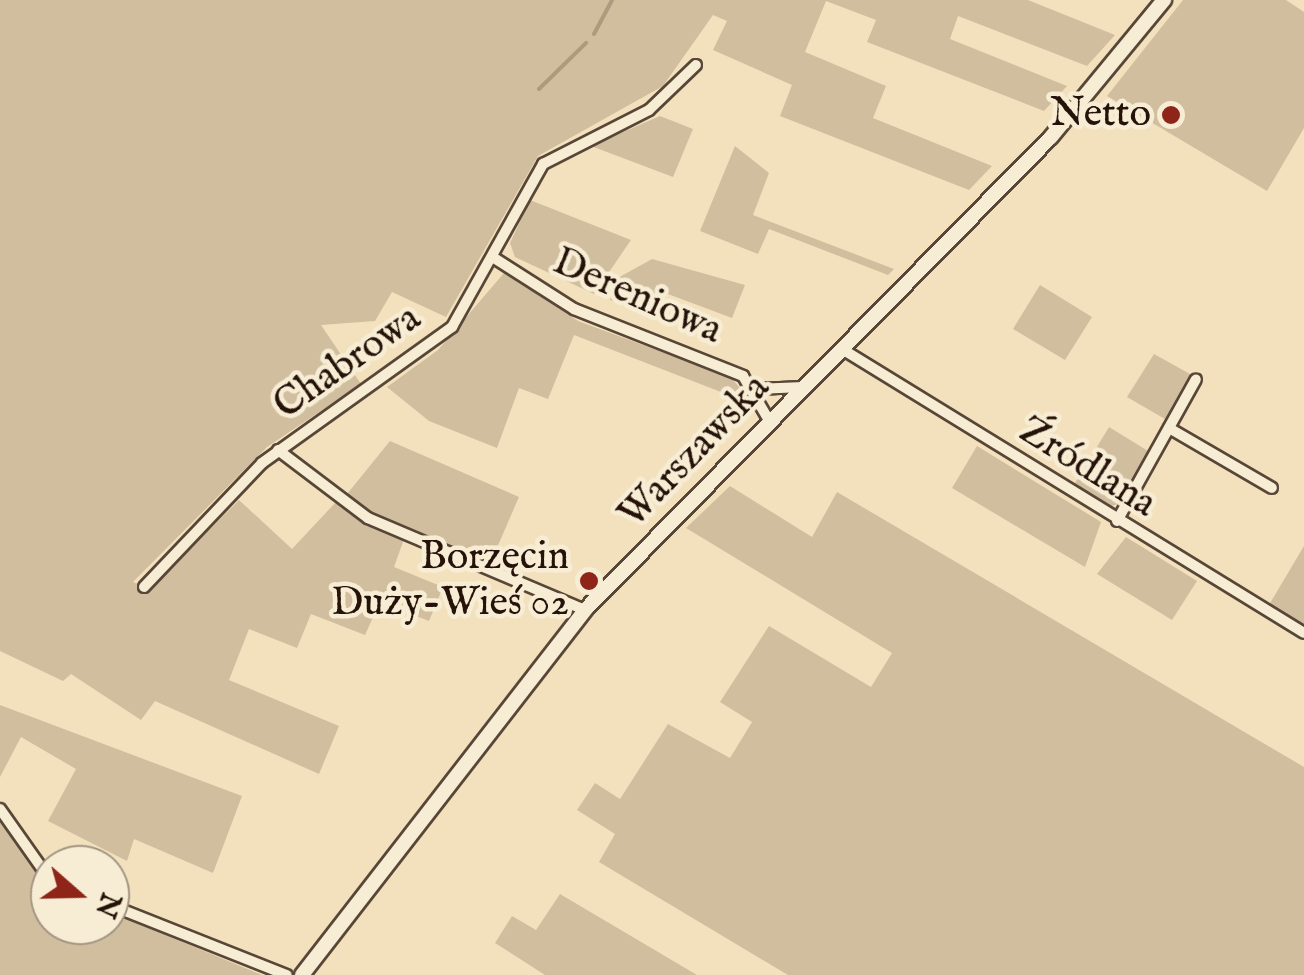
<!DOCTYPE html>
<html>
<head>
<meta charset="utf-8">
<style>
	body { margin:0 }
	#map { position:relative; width:1304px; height:975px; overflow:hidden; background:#f3e1bd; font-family:"IM FELL English",serif }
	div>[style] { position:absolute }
	.green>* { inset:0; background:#d0be9f }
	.stream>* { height:4px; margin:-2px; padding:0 2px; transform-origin:2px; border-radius:2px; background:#ad9b80 }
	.roads { filter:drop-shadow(2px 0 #584637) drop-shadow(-2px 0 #584637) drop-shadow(0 2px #584637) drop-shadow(0 -2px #584637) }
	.minor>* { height:10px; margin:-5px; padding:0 5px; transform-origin:5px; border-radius:5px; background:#f7ecd4 }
	.secondary>* { height:14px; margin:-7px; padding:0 7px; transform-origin:7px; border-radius:7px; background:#f7ecd4 }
	.dots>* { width:28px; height:28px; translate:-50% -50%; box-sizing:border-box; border:5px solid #f7ecd4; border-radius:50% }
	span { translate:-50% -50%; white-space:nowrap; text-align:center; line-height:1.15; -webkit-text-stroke:9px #f7ecd4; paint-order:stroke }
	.poi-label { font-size:40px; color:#25130a }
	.right { translate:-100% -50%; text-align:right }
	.street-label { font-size:40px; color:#25130a }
	.north { position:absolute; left:30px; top:845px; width:100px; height:100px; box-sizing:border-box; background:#f7ecd4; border:2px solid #a39583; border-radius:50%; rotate:110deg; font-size:28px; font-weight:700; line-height:40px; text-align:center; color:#25130a }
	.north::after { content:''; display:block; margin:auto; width:35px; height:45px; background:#8f2418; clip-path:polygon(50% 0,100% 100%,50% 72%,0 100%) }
</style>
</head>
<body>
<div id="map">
	<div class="green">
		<i style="clip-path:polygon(0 0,1028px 0,1115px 35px,1087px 66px,958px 16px,950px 39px,1067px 86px,1044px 111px,867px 42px,876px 20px,826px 1px,805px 52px,886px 86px,873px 118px,992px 166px,969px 190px,780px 116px,792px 85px,713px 50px,727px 21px,713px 15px,663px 86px,538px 156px,446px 317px,392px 292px,375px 321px,321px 325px,361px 384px,267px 447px,133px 582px,150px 589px,239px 500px,292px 549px,335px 503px,404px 539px,394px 567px,443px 587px,429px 621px,380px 602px,365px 635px,311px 614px,297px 648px,249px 629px,229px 680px,339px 726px,319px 774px,155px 701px,141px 720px,71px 674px,63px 681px,0 651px)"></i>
		<i style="clip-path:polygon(1183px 0,1286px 0,1304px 12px,1304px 128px,1267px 191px,1107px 96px)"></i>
		<i style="clip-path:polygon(660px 116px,693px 129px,673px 177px,591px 146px)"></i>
		<i style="clip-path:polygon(735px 146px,769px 173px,753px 215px,894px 269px,888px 275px,769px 229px,758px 254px,700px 231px)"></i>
		<i style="clip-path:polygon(530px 200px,631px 240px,594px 294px,515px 257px,510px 243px)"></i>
		<i style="clip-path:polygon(652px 259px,745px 285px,732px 318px,660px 291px,651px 313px,610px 300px,616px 279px)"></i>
		<i style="clip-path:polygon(504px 273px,578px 321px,730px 377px,757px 406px,574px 335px,548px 399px,519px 388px,497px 448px,429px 421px,387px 387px,438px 350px)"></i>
		<i style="clip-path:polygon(1040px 285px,1092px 317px,1065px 360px,1013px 329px)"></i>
		<i style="clip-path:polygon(1154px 354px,1190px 374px,1165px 419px,1127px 397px)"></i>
		<i style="clip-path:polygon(1109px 427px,1148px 451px,1118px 504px,1105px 508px,1072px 488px)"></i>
		<i style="clip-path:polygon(390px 441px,519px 497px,489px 566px,343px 499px)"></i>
		<i style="clip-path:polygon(977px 446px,1101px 522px,1085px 567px,952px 488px)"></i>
		<i style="clip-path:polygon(730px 486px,812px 537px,837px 492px,1304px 767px,1304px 975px,788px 975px,599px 862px,615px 834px,577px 810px,595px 783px,620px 799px,668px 724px,730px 758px,752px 722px,720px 702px,769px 626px,871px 687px,892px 653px,686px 528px)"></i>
		<i style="clip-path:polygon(1126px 537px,1197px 581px,1172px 620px,1097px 574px)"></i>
		<i style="clip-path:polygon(1304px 546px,1304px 626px,1269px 605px)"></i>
		<i style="clip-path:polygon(0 705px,242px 796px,213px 873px,134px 839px,127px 861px,48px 821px,76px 769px,21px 737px,0 777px)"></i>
		<i style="clip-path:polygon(0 821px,50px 887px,50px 925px,110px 925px,110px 912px,262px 975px,0 975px)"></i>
		<i style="clip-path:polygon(560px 894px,697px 975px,545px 975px,495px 943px,512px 916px,536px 930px)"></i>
	</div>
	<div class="stream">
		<i style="left:594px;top:34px;width:38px;rotate:-62deg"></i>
		<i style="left:539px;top:89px;width:66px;rotate:-44.4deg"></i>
	</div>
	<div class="roads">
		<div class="minor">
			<i style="left:494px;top:258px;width:95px;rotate:32.5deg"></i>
			<i style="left:574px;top:309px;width:182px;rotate:21.6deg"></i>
			<i style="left:743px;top:376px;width:53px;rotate:59.6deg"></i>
			<i style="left:842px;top:349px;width:542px;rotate:31.58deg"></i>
			<i style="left:755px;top:389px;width:49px;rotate:-2.3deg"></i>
			<i style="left:1169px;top:428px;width:119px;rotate:30.2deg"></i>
			<i style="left:278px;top:450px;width:113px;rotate:37.1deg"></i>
			<i style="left:368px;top:518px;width:236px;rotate:23deg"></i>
			<i style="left:1117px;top:521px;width:162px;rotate:-60.9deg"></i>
			<i style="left:144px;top:587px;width:171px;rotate:-46.4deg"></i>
			<i style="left:262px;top:463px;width:234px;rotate:-35.6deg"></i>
			<i style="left:452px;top:327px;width:187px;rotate:-60.8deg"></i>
			<i style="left:543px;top:164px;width:119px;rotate:-27deg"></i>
			<i style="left:649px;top:110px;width:65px;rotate:-43.8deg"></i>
			<i style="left:0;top:809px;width:87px;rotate:54.8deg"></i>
			<i style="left:110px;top:905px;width:190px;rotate:21.6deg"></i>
		</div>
		<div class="secondary">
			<i style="left:302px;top:975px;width:462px;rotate:-52.2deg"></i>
			<i style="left:585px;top:610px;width:664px;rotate:-45.43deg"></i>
			<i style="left:1051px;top:137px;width:178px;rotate:-50.5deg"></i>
		</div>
	</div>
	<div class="dots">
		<i style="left:1171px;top:115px;background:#8f2418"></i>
		<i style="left:589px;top:581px;background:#8f2418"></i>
	</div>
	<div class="poi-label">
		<span class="right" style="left:1151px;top:115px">Netto</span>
		<span class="right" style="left:569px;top:581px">Borzęcin<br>Duży-Wieś 02</span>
	</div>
	<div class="street-label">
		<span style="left:637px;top:297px;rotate:24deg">Dereniowa</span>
		<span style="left:348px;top:363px;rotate:-35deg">Chabrowa</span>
		<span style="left:695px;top:452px;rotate:-46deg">Warszawska</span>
		<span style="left:1087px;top:468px;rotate:32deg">Źródlana</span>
	</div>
	<div class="north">N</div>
</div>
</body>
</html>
